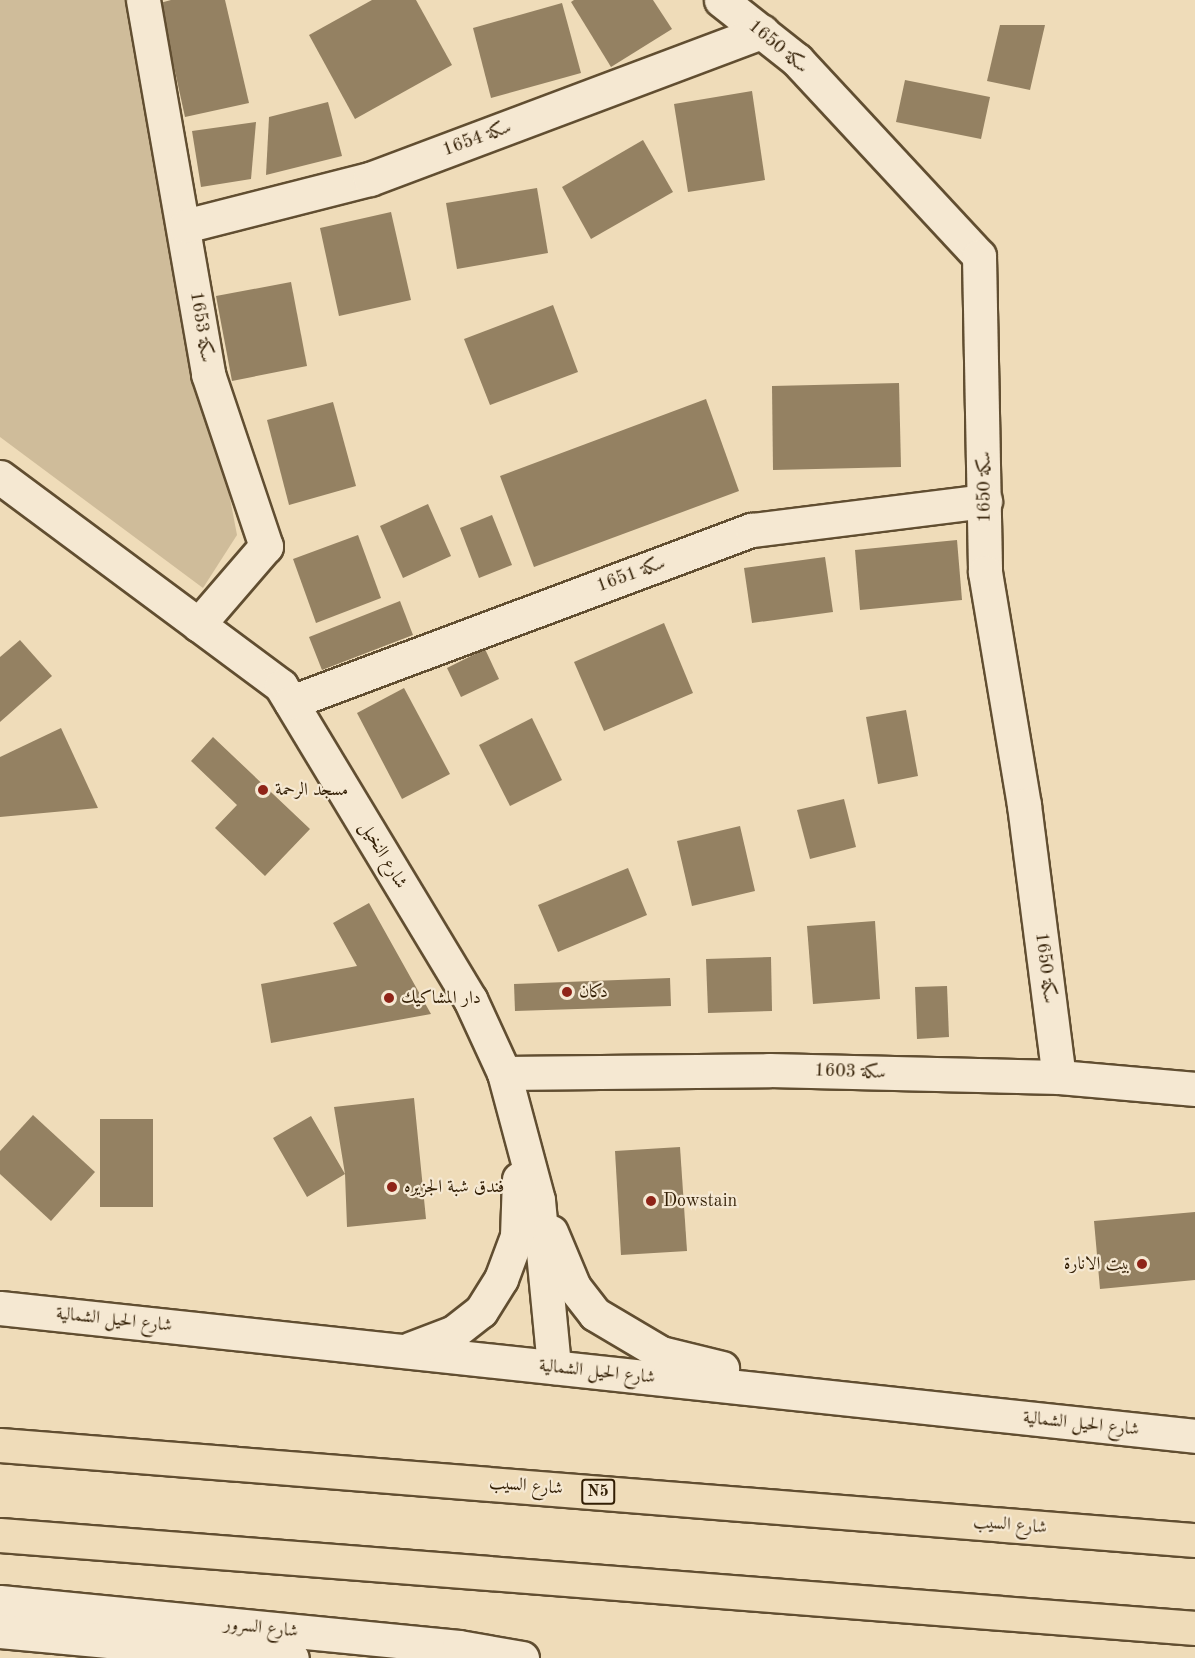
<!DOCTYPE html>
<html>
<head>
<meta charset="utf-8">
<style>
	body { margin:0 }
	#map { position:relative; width:1195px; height:1658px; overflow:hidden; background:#efdcb9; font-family:"Old Standard TT",Amiri,serif }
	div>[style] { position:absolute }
	.green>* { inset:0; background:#cfbc9a }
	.building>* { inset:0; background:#948162 }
	.roads { filter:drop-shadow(2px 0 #614e31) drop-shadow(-2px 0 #614e31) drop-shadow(0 2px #614e31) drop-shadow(0 -2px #614e31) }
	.minor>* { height:33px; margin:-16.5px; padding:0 16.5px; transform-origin:16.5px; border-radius:16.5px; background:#f5e8d2 }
	.highway>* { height:33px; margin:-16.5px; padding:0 16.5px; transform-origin:16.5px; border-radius:16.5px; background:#efdcb9 }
	.dots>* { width:16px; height:16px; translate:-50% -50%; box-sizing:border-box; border:3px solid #f5e8d2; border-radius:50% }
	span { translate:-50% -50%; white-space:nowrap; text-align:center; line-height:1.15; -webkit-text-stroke:4.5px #f5e8d2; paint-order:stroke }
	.shield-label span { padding:2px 4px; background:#f5e8d2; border:2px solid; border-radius:4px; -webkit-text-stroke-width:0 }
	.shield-label { font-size:16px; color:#321e04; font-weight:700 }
	.street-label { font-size:18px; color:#321e04 }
	.poi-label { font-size:18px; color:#321e04 }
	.left { translate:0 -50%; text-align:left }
	.right { translate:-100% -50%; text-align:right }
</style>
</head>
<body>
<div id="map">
	<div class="green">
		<i style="clip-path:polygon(0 0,135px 0,237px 535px,203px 588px,0 437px)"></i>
	</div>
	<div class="building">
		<i style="clip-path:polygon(171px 0,225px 0,249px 103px,185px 117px,160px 3px)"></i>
		<i style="clip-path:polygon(372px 0,416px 0,452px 65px,355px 119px,309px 35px)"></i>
		<i style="clip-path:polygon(574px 0,653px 0,672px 29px,611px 67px,571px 2px)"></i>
		<i style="clip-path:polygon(562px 3px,581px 73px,491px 98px,473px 28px)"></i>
		<i style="clip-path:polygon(1000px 25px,1045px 25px,1030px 90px,987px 81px)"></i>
		<i style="clip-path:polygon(905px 80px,990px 97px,981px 139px,896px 122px)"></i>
		<i style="clip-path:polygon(752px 91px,765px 180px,688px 192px,674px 104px)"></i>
		<i style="clip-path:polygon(328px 102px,342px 156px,266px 175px,269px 117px)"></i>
		<i style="clip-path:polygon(256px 122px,251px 179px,201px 187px,192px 131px)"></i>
		<i style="clip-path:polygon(643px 140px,673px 192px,591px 239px,562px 187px)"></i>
		<i style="clip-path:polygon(537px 188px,548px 253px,457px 269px,446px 203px)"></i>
		<i style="clip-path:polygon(391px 212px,411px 300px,339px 316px,320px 228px)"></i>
		<i style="clip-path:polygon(291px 282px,307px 366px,232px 381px,216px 296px)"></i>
		<i style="clip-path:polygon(553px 305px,578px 372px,490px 405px,464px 339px)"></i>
		<i style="clip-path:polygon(899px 383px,901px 467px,773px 470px,772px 386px)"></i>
		<i style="clip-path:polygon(706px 399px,739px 491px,534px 567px,500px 476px)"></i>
		<i style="clip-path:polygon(333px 402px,356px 486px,289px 505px,267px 420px)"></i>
		<i style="clip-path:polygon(428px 504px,451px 556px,403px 578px,380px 526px)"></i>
		<i style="clip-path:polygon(492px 515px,512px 565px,479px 578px,460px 528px)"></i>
		<i style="clip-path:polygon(358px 535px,381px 598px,316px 623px,293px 559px)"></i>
		<i style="clip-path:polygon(957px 540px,962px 600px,860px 610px,855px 550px)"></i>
		<i style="clip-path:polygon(825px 557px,833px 612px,752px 623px,744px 568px)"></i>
		<i style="clip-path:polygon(400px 601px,413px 635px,322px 670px,309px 637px)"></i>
		<i style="clip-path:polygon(664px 623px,693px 693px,604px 731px,574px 662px)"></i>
		<i style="clip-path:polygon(20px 640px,52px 676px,0 722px,0 657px)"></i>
		<i style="clip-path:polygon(485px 649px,499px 679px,461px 697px,447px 668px)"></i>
		<i style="clip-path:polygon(404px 688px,450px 774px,402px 799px,357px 713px)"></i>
		<i style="clip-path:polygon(906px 710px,918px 776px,878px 784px,866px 717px)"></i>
		<i style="clip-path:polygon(532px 718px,562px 780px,510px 806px,479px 745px)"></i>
		<i style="clip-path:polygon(61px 728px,98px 808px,0 817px,0 757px)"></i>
		<i style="clip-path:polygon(213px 737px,310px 829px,265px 876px,215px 828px,237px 805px,191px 761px)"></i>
		<i style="clip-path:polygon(844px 799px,856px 847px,810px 859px,797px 810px)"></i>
		<i style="clip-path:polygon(740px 826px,755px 891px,692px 906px,677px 841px)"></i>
		<i style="clip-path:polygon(628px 868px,647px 915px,558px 952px,538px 905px)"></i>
		<i style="clip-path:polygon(369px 903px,431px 1014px,271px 1043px,261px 984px,357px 966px,333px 923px)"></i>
		<i style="clip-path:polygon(875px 921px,880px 999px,813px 1004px,807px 926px)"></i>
		<i style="clip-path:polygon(771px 957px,772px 1011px,708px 1013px,706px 959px)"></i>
		<i style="clip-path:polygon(670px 978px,671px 1006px,515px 1011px,514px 984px)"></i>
		<i style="clip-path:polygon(947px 986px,949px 1037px,917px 1039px,915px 987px)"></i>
		<i style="clip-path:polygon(414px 1098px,426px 1219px,347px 1227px,345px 1174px,307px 1197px,273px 1138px,311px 1116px,345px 1174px,334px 1107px)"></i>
		<i style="clip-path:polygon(33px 1115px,95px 1172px,51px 1221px,0 1174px,0 1151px)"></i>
		<i style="clip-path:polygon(100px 1119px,153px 1119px,153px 1207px,100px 1207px)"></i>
		<i style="clip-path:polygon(680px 1147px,687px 1251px,621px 1255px,615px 1151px)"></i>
		<i style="clip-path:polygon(1195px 1212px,1195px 1280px,1100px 1289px,1094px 1221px)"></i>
	</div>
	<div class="roads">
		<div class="minor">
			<i style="left:143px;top:0;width:380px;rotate:80.1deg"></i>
			<i style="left:208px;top:374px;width:182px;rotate:71.4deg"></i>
			<i style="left:266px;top:546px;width:104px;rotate:130.7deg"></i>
			<i style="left:721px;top:0;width:97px;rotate:38.3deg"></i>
			<i style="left:797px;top:60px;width:267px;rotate:47.1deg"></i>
			<i style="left:979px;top:256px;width:316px;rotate:88.9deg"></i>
			<i style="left:985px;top:572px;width:236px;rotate:80.5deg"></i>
			<i style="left:1024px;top:805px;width:274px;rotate:82.7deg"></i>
			<i style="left:185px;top:226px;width:191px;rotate:-14.3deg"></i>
			<i style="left:370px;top:179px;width:419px;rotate:-20.6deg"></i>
			<i style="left:0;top:477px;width:350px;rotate:36.6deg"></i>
			<i style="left:281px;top:686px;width:366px;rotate:58.9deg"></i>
			<i style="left:470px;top:999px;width:81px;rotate:65.3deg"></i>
			<i style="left:504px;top:1073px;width:131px;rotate:75deg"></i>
			<i style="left:538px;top:1200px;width:168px;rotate:84.5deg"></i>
			<i style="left:291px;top:702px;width:492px;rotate:-20.5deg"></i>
			<i style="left:752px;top:530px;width:235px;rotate:-7.1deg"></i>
			<i style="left:504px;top:1073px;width:265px;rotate:-0.6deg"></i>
			<i style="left:769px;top:1070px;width:290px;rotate:1.4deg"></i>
			<i style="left:1059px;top:1077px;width:137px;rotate:5deg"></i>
			<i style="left:551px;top:1232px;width:60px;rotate:67.3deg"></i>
			<i style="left:574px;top:1287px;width:34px;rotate:52deg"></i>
			<i style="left:595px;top:1314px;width:77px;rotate:30.6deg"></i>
			<i style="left:661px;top:1353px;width:63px;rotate:13.8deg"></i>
			<i style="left:0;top:1308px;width:1202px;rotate:6.11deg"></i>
			<i style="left:410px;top:1349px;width:47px;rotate:-21.1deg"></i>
			<i style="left:454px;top:1332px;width:34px;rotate:-38deg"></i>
			<i style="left:481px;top:1311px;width:38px;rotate:-58deg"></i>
			<i style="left:501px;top:1279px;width:46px;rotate:-69.6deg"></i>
			<i style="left:517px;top:1236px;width:57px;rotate:-88deg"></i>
			<i style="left:0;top:1602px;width:461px;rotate:5.6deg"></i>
			<i style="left:459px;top:1647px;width:64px;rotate:9.9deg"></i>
			<i style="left:0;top:1631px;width:293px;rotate:5.3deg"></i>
		</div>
		<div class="highway">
			<i style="left:0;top:1445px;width:1199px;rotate:4.55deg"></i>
			<i style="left:0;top:1535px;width:1199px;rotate:4.45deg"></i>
		</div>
	</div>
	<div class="dots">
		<i style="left:263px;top:790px;background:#8f2418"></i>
		<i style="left:567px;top:992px;background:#8f2418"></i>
		<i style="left:389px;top:998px;background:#8f2418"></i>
		<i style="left:392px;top:1187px;background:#8f2418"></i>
		<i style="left:651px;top:1201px;background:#8f2418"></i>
		<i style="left:1142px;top:1264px;background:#8f2418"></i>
	</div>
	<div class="shield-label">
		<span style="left:598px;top:1492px">N5</span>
	</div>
	<div class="street-label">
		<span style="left:778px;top:47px;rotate:40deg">سكة 1650</span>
		<span style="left:477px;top:139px;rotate:-20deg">سكة 1654</span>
		<span style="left:201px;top:327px;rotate:81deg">سكة 1653</span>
		<span style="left:985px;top:487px;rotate:-90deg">سكة 1650</span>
		<span style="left:631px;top:575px;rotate:-20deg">سكة 1651</span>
		<span style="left:383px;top:855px;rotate:59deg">شارع النخيل</span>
		<span style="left:1045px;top:968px;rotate:83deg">سكة 1650</span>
		<span style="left:850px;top:1072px;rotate:2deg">سكة 1603</span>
		<span style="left:114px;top:1320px;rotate:6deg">شارع الحيل الشمالية</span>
		<span style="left:597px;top:1372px;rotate:6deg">شارع الحيل الشمالية</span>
		<span style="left:1081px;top:1424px;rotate:6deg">شارع الحيل الشمالية</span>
		<span style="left:526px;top:1486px;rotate:5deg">شارع السيب</span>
		<span style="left:1010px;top:1525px;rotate:5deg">شارع السيب</span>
		<span style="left:261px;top:1628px;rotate:6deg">شارع السرور</span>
	</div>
	<div class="poi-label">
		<span class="left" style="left:275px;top:790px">مسجد الرحمة</span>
		<span class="left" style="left:579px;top:992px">دكان</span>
		<span class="left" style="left:401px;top:998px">دار المشاكيك</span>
		<span class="left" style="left:404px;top:1187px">فندق شبة الجزيره</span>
		<span class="left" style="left:663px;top:1201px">Dowstain</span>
		<span class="right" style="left:1130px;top:1264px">بيت الانارة</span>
	</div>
</div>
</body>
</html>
